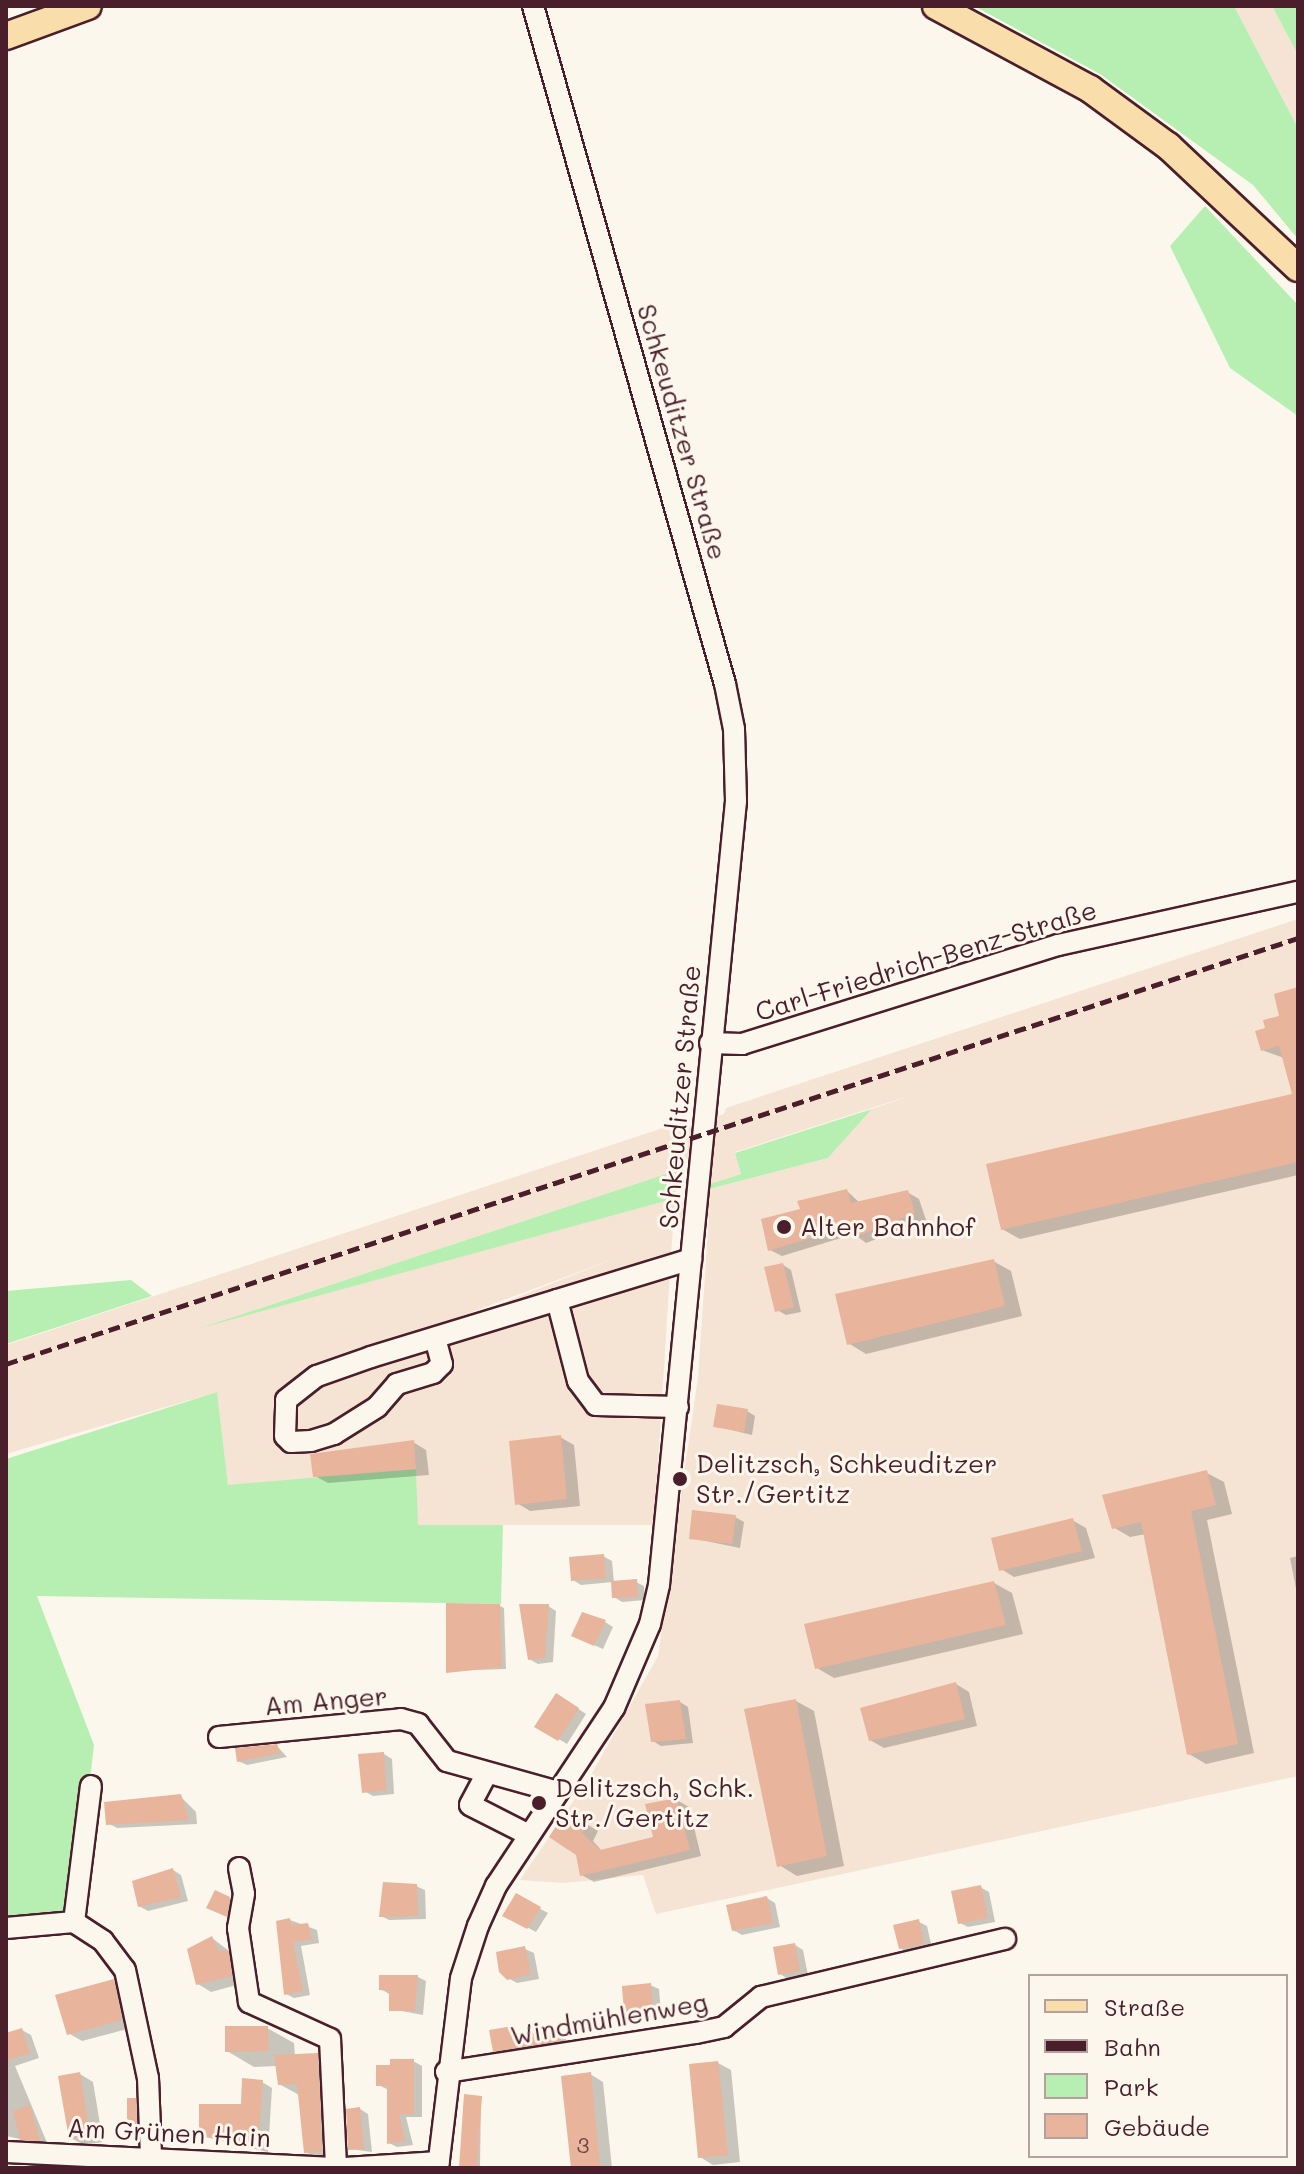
<!DOCTYPE html>
<html>
<head>
<meta charset="utf-8">
<style>
	body { margin:0 }
	#map { position:relative; width:1304px; height:2174px; overflow:hidden; background:#fbf7ec; font-family:Mali,sans-serif }
	div>[style] { position:absolute }
	.built>* { inset:0; background:#f5e3d4 }
	.green>* { inset:0; background:#b7efb2 }
	.shadow>* { inset:0; background:#0003 }
	.building>* { inset:0; background:#e8b49b }
	.roads { filter:drop-shadow(2px 0 #4a1f2b) drop-shadow(-2px 0 #4a1f2b) drop-shadow(0 2px #4a1f2b) drop-shadow(0 -2px #4a1f2b) }
	.minor>* { height:20px; margin:-10px; padding:0 10px; transform-origin:10px; border-radius:10px; background:#fbf7ec }
	.major>* { height:26px; margin:-13px; padding:0 13px; transform-origin:13px; border-radius:13px; background:#f9deab }
	.rail>* { height:5px; margin-top:-2.5px; transform-origin:0; background:repeating-linear-gradient(90deg,#4a1f2b 0 12px,transparent 0 18px) }
	.dots>* { width:22px; height:22px; translate:-50% -50%; box-sizing:border-box; border:4px solid #fbf7ec; border-radius:50% }
	span { translate:-50% -50%; white-space:nowrap; text-align:center; line-height:1.15; -webkit-text-stroke:6px #fbf7ec; paint-order:stroke }
	.number-label { font-size:22px; color:#724447 }
	.number-label span { -webkit-text-stroke-width:0 }
	.street-label { font-size:26px; color:#4a1f2b }
	.poi-label { font-size:26px; color:#4a1f2b }
	.left { translate:0 -50%; text-align:left }
	.frame { position:absolute; inset:0; border:8px solid #4a1f2b; pointer-events:none }
	.legend { position:absolute; left:1028px; top:1974px; width:260px; height:184px; box-sizing:border-box; background:#fbf7ec; border:2px solid #b4a19f; margin:0; padding:10px 14px; list-style:none; font-size:24px; color:#4a1f2b }
	.legend li { display:flex; align-items:center; gap:16px; height:40px }
	.legend b { width:40px; border:2px solid #b4a19f }
</style>
</head>
<body>
<div id="map">
	<div class="built">
		<i style="clip-path:polygon(1234px 6px,1272px 6px,1298px 55px,1298px 128px)"></i>
		<i style="clip-path:polygon(evenodd,1298px 919px,1298px 1776px,656px 1914px,643px 1875px,564px 1883px,520px 1880px,591px 1775px,658px 1656px,698px 1377px,709px 1216px,673px 1225px,654px 1525px,417px 1525px,416px 1469px,228px 1486px,217px 1392px,6px 1454px,6px 1345px,687px 1120px,688px 1127px,724px 1114px,726px 1108px,1298px 919px,915px 1094px,872px 1109px,828px 1158px,709px 1189px,708px 1196px,674px 1205px,673px 1199px,221px 1321px,684px 1168px,685px 1159px,710px 1151px,707px 1185px,741px 1174px,735px 1152px,915px 1094px,1298px 919px,621px 1256px,406px 1341px,289px 1372px,390px 1343px,621px 1256px)"></i>
	</div>
	<div class="green">
		<i style="clip-path:polygon(974px 6px,1234px 6px,1298px 128px,1298px 239px,1253px 185px,1100px 74px)"></i>
		<i style="clip-path:polygon(1272px 6px,1298px 6px,1298px 55px)"></i>
		<i style="clip-path:polygon(1205px 206px,1298px 305px,1298px 416px,1230px 368px,1170px 246px)"></i>
		<i style="clip-path:polygon(872px 1109px,828px 1158px,709px 1189px,707px 1185px,741px 1174px,735px 1153px)"></i>
		<i style="clip-path:polygon(684px 1168px,673px 1199px,200px 1328px)"></i>
		<i style="clip-path:polygon(131px 1280px,152px 1296px,6px 1344px,6px 1291px)"></i>
		<i style="clip-path:polygon(217px 1392px,228px 1485px,416px 1469px,418px 1525px,503px 1525px,501px 1604px,37px 1596px,94px 1745px,74px 1922px,6px 1923px,6px 1459px)"></i>
	</div>
	<div class="shadow">
		<i style="clip-path:polygon(1298px 989px,1298px 1175px,1020px 1239px,1002px 1229px,1295px 1095px,1284px 1058px,1262px 1050px,1267px 1030px,1282px 1017px)"></i>
		<i style="clip-path:polygon(847px 1191px,860px 1203px,907px 1192px,919px 1199px,926px 1220px,866px 1243px,854px 1234px,782px 1256px,770px 1250px,803px 1210px)"></i>
		<i style="clip-path:polygon(993px 1261px,1011px 1271px,1022px 1316px,866px 1354px,848px 1343px)"></i>
		<i style="clip-path:polygon(783px 1265px,791px 1270px,801px 1312px,786px 1315px,777px 1310px)"></i>
		<i style="clip-path:polygon(747px 1411px,755px 1416px,752px 1435px,715px 1426px)"></i>
		<i style="clip-path:polygon(560px 1437px,574px 1445px,580px 1506px,530px 1511px,517px 1503px)"></i>
		<i style="clip-path:polygon(413px 1442px,426px 1450px,429px 1475px,328px 1483px,315px 1476px)"></i>
		<i style="clip-path:polygon(1207px 1473px,1224px 1482px,1232px 1514px,1207px 1520px,1254px 1753px,1206px 1764px,1189px 1754px,1146px 1534px,1130px 1537px,1113px 1527px)"></i>
		<i style="clip-path:polygon(735px 1517px,744px 1522px,740px 1548px,691px 1538px)"></i>
		<i style="clip-path:polygon(1072px 1520px,1086px 1528px,1095px 1558px,1014px 1577px,1001px 1569px)"></i>
		<i style="clip-path:polygon(603px 1556px,612px 1561px,614px 1583px,636px 1582px,644px 1586px,645px 1600px,622px 1602px,614px 1597px,613px 1582px,581px 1585px,573px 1580px)"></i>
		<i style="clip-path:polygon(1298px 1556px,1298px 1599px,1290px 1558px)"></i>
		<i style="clip-path:polygon(994px 1583px,1012px 1593px,1023px 1634px,834px 1678px,817px 1668px)"></i>
		<i style="clip-path:polygon(500px 1606px,504px 1608px,506px 1669px,448px 1671px)"></i>
		<i style="clip-path:polygon(548px 1606px,556px 1611px,553px 1662px,538px 1664px,529px 1659px)"></i>
		<i style="clip-path:polygon(605px 1622px,613px 1627px,603px 1649px,582px 1640px)"></i>
		<i style="clip-path:polygon(956px 1684px,969px 1692px,977px 1726px,884px 1748px,870px 1740px)"></i>
		<i style="clip-path:polygon(565px 1700px,586px 1714px,567px 1744px,537px 1726px)"></i>
		<i style="clip-path:polygon(796px 1701px,814px 1711px,844px 1866px,797px 1876px,779px 1865px)"></i>
		<i style="clip-path:polygon(680px 1702px,688px 1707px,693px 1743px,661px 1746px,653px 1741px)"></i>
		<i style="clip-path:polygon(277px 1746px,287px 1757px,247px 1765px,238px 1761px)"></i>
		<i style="clip-path:polygon(384px 1754px,392px 1759px,394px 1794px,373px 1796px,364px 1791px)"></i>
		<i style="clip-path:polygon(180px 1796px,196px 1812px,197px 1824px,117px 1828px,108px 1823px)"></i>
		<i style="clip-path:polygon(677px 1800px,689px 1807px,701px 1856px,594px 1882px,582px 1875px,567px 1812px,598px 1831px,593px 1841px,603px 1852px,656px 1839px)"></i>
		<i style="clip-path:polygon(173px 1870px,181px 1875px,188px 1901px,148px 1911px,139px 1906px)"></i>
		<i style="clip-path:polygon(416px 1886px,425px 1890px,426px 1919px,389px 1920px,381px 1916px)"></i>
		<i style="clip-path:polygon(980px 1887px,989px 1892px,995px 1922px,968px 1927px,960px 1923px)"></i>
		<i style="clip-path:polygon(216px 1892px,233px 1901px,230px 1917px,209px 1907px)"></i>
		<i style="clip-path:polygon(516px 1896px,548px 1913px,536px 1932px,505px 1915px)"></i>
		<i style="clip-path:polygon(767px 1898px,775px 1903px,780px 1927px,742px 1935px,733px 1930px)"></i>
		<i style="clip-path:polygon(290px 1920px,317px 1930px,319px 1943px,301px 1946px,310px 1995px,294px 1998px,286px 1994px)"></i>
		<i style="clip-path:polygon(919px 1922px,927px 1926px,932px 1948px,909px 1953px,900px 1948px)"></i>
		<i style="clip-path:polygon(212px 1938px,241px 1960px,244px 1983px,211px 1992px,198px 1984px)"></i>
		<i style="clip-path:polygon(795px 1945px,803px 1950px,808px 1975px,788px 1979px,780px 1974px)"></i>
		<i style="clip-path:polygon(525px 1949px,534px 1953px,539px 1979px,517px 1983px,508px 1978px)"></i>
		<i style="clip-path:polygon(418px 1977px,426px 1981px,423px 2015px,391px 2009px,389px 1994px,381px 1989px)"></i>
		<i style="clip-path:polygon(113px 1981px,127px 1989px,135px 2027px,82px 2041px,68px 2033px)"></i>
		<i style="clip-path:polygon(650px 1985px,659px 1989px,661px 2013px,634px 2016px,626px 2012px)"></i>
		<i style="clip-path:polygon(267px 2028px,294px 2043px,295px 2056px,317px 2055px,338px 2066px,326px 2164px,306px 2152px,301px 2096px,279px 2084px,277px 2066px,254px 2067px,227px 2051px)"></i>
		<i style="clip-path:polygon(513px 2028px,522px 2037px,556px 2029px,565px 2034px,567px 2045px,503px 2055px,495px 2050px)"></i>
		<i style="clip-path:polygon(22px 2030px,31px 2035px,39px 2058px,15px 2066px,48px 2145px,6px 2136px,6px 2035px)"></i>
		<i style="clip-path:polygon(413px 2061px,422px 2066px,422px 2117px,406px 2117px,413px 2145px,397px 2147px,389px 2143px,389px 2090px,378px 2085px)"></i>
		<i style="clip-path:polygon(718px 2063px,731px 2070px,740px 2162px,713px 2165px,700px 2157px)"></i>
		<i style="clip-path:polygon(80px 2074px,93px 2082px,103px 2142px,84px 2145px,71px 2138px)"></i>
		<i style="clip-path:polygon(590px 2074px,603px 2082px,612px 2168px,573px 2168px)"></i>
		<i style="clip-path:polygon(262px 2082px,272px 2088px,268px 2152px,201px 2136px,243px 2106px)"></i>
		<i style="clip-path:polygon(481px 2098px,480px 2168px,461px 2168px)"></i>
		<i style="clip-path:polygon(135px 2100px,148px 2108px,142px 2141px,129px 2133px)"></i>
		<i style="clip-path:polygon(360px 2109px,368px 2114px,372px 2152px,350px 2149px)"></i>
	</div>
	<div class="building">
		<i style="clip-path:polygon(1298px 987px,1298px 1162px,1001px 1230px,986px 1164px,1292px 1094px,1279px 1046px,1261px 1051px,1255px 1031px,1265px 1028px,1263px 1020px,1279px 1016px,1274px 994px)"></i>
		<i style="clip-path:polygon(847px 1189px,851px 1203px,908px 1190px,915px 1213px,853px 1238px,850px 1226px,768px 1251px,761px 1219px,800px 1209px,797px 1201px)"></i>
		<i style="clip-path:polygon(994px 1259px,1005px 1306px,847px 1345px,835px 1294px)"></i>
		<i style="clip-path:polygon(783px 1263px,794px 1307px,775px 1312px,764px 1267px)"></i>
		<i style="clip-path:polygon(717px 1404px,748px 1409px,744px 1432px,713px 1427px)"></i>
		<i style="clip-path:polygon(561px 1435px,567px 1499px,515px 1505px,509px 1441px)"></i>
		<i style="clip-path:polygon(414px 1440px,416px 1469px,313px 1477px,310px 1454px)"></i>
		<i style="clip-path:polygon(1207px 1470px,1216px 1505px,1191px 1511px,1238px 1744px,1187px 1755px,1141px 1522px,1112px 1529px,1102px 1495px)"></i>
		<i style="clip-path:polygon(692px 1510px,736px 1515px,732px 1544px,689px 1539px)"></i>
		<i style="clip-path:polygon(1073px 1518px,1082px 1551px,999px 1571px,991px 1538px)"></i>
		<i style="clip-path:polygon(604px 1554px,606px 1578px,571px 1581px,569px 1557px)"></i>
		<i style="clip-path:polygon(637px 1579px,638px 1597px,612px 1598px,611px 1581px)"></i>
		<i style="clip-path:polygon(994px 1581px,1006px 1625px,815px 1669px,804px 1624px)"></i>
		<i style="clip-path:polygon(446px 1603px,500px 1604px,502px 1667px,446px 1673px)"></i>
		<i style="clip-path:polygon(519px 1604px,549px 1604px,545px 1658px,528px 1660px)"></i>
		<i style="clip-path:polygon(582px 1612px,606px 1620px,594px 1646px,571px 1636px)"></i>
		<i style="clip-path:polygon(956px 1682px,965px 1719px,869px 1741px,860px 1708px)"></i>
		<i style="clip-path:polygon(556px 1693px,579px 1708px,558px 1741px,534px 1727px)"></i>
		<i style="clip-path:polygon(796px 1699px,827px 1856px,777px 1867px,744px 1709px)"></i>
		<i style="clip-path:polygon(680px 1700px,686px 1739px,651px 1742px,645px 1704px)"></i>
		<i style="clip-path:polygon(277px 1744px,280px 1753px,237px 1762px,235px 1748px)"></i>
		<i style="clip-path:polygon(384px 1752px,386px 1790px,362px 1793px,358px 1754px)"></i>
		<i style="clip-path:polygon(181px 1794px,189px 1820px,106px 1825px,104px 1802px)"></i>
		<i style="clip-path:polygon(677px 1798px,690px 1850px,580px 1876px,576px 1855px,549px 1837px,567px 1809px,587px 1822px,582px 1833px,600px 1850px,653px 1837px,645px 1804px)"></i>
		<i style="clip-path:polygon(173px 1868px,181px 1897px,138px 1907px,132px 1881px)"></i>
		<i style="clip-path:polygon(383px 1882px,417px 1884px,418px 1916px,379px 1917px)"></i>
		<i style="clip-path:polygon(981px 1885px,988px 1918px,958px 1924px,951px 1891px)"></i>
		<i style="clip-path:polygon(215px 1890px,230px 1897px,227px 1917px,206px 1908px)"></i>
		<i style="clip-path:polygon(516px 1893px,541px 1907px,527px 1929px,502px 1916px)"></i>
		<i style="clip-path:polygon(767px 1896px,773px 1923px,732px 1931px,726px 1905px)"></i>
		<i style="clip-path:polygon(290px 1918px,291px 1925px,308px 1923px,312px 1939px,293px 1942px,303px 1991px,284px 1995px,276px 1921px)"></i>
		<i style="clip-path:polygon(919px 1919px,924px 1944px,899px 1949px,893px 1925px)"></i>
		<i style="clip-path:polygon(212px 1936px,219px 1951px,228px 1950px,232px 1976px,196px 1985px,187px 1949px)"></i>
		<i style="clip-path:polygon(795px 1943px,800px 1971px,778px 1975px,773px 1947px)"></i>
		<i style="clip-path:polygon(525px 1946px,531px 1974px,507px 1980px,499px 1972px,496px 1952px)"></i>
		<i style="clip-path:polygon(379px 1975px,418px 1975px,415px 2011px,389px 2011px,389px 1991px,379px 1990px)"></i>
		<i style="clip-path:polygon(114px 1979px,122px 2020px,67px 2035px,55px 1995px)"></i>
		<i style="clip-path:polygon(651px 1983px,653px 2009px,624px 2013px,622px 1986px)"></i>
		<i style="clip-path:polygon(225px 2026px,268px 2026px,269px 2051px,225px 2052px)"></i>
		<i style="clip-path:polygon(513px 2026px,515px 2037px,556px 2027px,560px 2041px,493px 2052px,489px 2030px)"></i>
		<i style="clip-path:polygon(22px 2028px,30px 2053px,6px 2061px,6px 2033px)"></i>
		<i style="clip-path:polygon(318px 2053px,322px 2152px,304px 2153px,297px 2084px,278px 2085px,274px 2055px)"></i>
		<i style="clip-path:polygon(390px 2059px,414px 2059px,414px 2114px,399px 2114px,405px 2141px,387px 2144px,387px 2086px,376px 2086px,376px 2065px,390px 2065px)"></i>
		<i style="clip-path:polygon(718px 2061px,728px 2155px,698px 2158px,689px 2064px)"></i>
		<i style="clip-path:polygon(80px 2072px,90px 2136px,69px 2139px,58px 2076px)"></i>
		<i style="clip-path:polygon(591px 2072px,600px 2168px,571px 2168px,561px 2076px)"></i>
		<i style="clip-path:polygon(242px 2078px,263px 2080px,258px 2148px,238px 2146px,239px 2138px,199px 2137px,199px 2104px,241px 2104px)"></i>
		<i style="clip-path:polygon(464px 2094px,482px 2096px,477px 2168px,459px 2168px)"></i>
		<i style="clip-path:polygon(127px 2098px,136px 2098px,137px 2134px,127px 2134px)"></i>
		<i style="clip-path:polygon(30px 2105px,40px 2141px,20px 2140px,13px 2111px)"></i>
		<i style="clip-path:polygon(360px 2107px,364px 2149px,348px 2150px,346px 2109px)"></i>
	</div>
	<div class="roads">
		<div class="minor">
			<i style="left:710px;top:1043px;width:32px;rotate:2deg"></i>
			<i style="left:742px;top:1044px;width:331px;rotate:-17.4deg"></i>
			<i style="left:1058px;top:945px;width:246px;rotate:-12.5deg"></i>
			<i style="left:557px;top:1300px;width:84px;rotate:75.5deg"></i>
			<i style="left:578px;top:1381px;width:30px;rotate:53deg"></i>
			<i style="left:596px;top:1405px;width:82px;rotate:1.4deg"></i>
			<i style="left:435px;top:1338px;width:27px;rotate:75deg"></i>
			<i style="left:442px;top:1364px;width:13px;rotate:135deg"></i>
			<i style="left:433px;top:1373px;width:38px;rotate:163deg"></i>
			<i style="left:397px;top:1384px;width:30px;rotate:131deg"></i>
			<i style="left:377px;top:1407px;width:51px;rotate:147.9deg"></i>
			<i style="left:334px;top:1434px;width:24px;rotate:163deg"></i>
			<i style="left:311px;top:1441px;width:20px;rotate:177deg"></i>
			<i style="left:291px;top:1442px;width:8px;rotate:-135deg"></i>
			<i style="left:285px;top:1436px;width:36px;rotate:-88deg"></i>
			<i style="left:286px;top:1400px;width:39px;rotate:-38deg"></i>
			<i style="left:317px;top:1376px;width:57px;rotate:-19.4deg"></i>
			<i style="left:371px;top:1357px;width:335px;rotate:-17deg"></i>
			<i style="left:219px;top:1737px;width:183px;rotate:-5.6deg"></i>
			<i style="left:401px;top:1719px;width:18px;rotate:16deg"></i>
			<i style="left:418px;top:1724px;width:47px;rotate:51.9deg"></i>
			<i style="left:447px;top:1761px;width:115px;rotate:15.6deg"></i>
			<i style="left:487px;top:1773px;width:36px;rotate:118deg"></i>
			<i style="left:470px;top:1805px;width:66px;rotate:27deg"></i>
			<i style="left:239px;top:1868px;width:26px;rotate:79deg"></i>
			<i style="left:244px;top:1894px;width:35px;rotate:100deg"></i>
			<i style="left:238px;top:1928px;width:75px;rotate:81.5deg"></i>
			<i style="left:249px;top:2002px;width:89px;rotate:24.6deg"></i>
			<i style="left:330px;top:2039px;width:129px;rotate:87.3deg"></i>
			<i style="left:74px;top:1922px;width:137px;rotate:-82.9deg"></i>
			<i style="left:6px;top:1928px;width:68px;rotate:-5deg"></i>
			<i style="left:74px;top:1922px;width:35px;rotate:33deg"></i>
			<i style="left:103px;top:1941px;width:36px;rotate:53deg"></i>
			<i style="left:125px;top:1970px;width:110px;rotate:78deg"></i>
			<i style="left:148px;top:2078px;width:79px;rotate:87.8deg"></i>
			<i style="left:446px;top:2072px;width:253px;rotate:-8.9deg"></i>
			<i style="left:696px;top:2033px;width:29px;rotate:-12deg"></i>
			<i style="left:724px;top:2027px;width:48px;rotate:-39deg"></i>
			<i style="left:761px;top:1997px;width:251px;rotate:-13.4deg"></i>
			<i style="left:6px;top:2152px;width:323px;rotate:2.8deg"></i>
			<i style="left:345px;top:2168px;width:94px;rotate:-3.7deg"></i>
			<i style="left:438px;top:2168px;width:191px;rotate:-83.1deg"></i>
			<i style="left:461px;top:1978px;width:55px;rotate:-71.9deg"></i>
			<i style="left:478px;top:1926px;width:44px;rotate:-65.8deg"></i>
			<i style="left:496px;top:1886px;width:214px;rotate:-56.5deg"></i>
			<i style="left:614px;top:1708px;width:91px;rotate:-66.8deg"></i>
			<i style="left:650px;top:1624px;width:40px;rotate:-77deg"></i>
			<i style="left:659px;top:1585px;width:788px;rotate:-84.39deg"></i>
			<i style="left:736px;top:801px;width:72px;rotate:-91.6deg"></i>
			<i style="left:734px;top:729px;width:46px;rotate:-101.3deg"></i>
			<i style="left:725px;top:684px;width:705px;rotate:-105.81deg"></i>
		</div>
		<div class="major">
			<i style="left:936px;top:6px;width:175px;rotate:28.3deg"></i>
			<i style="left:1090px;top:89px;width:97px;rotate:36.2deg"></i>
			<i style="left:1168px;top:146px;width:178px;rotate:43.2deg"></i>
			<i style="left:6px;top:36px;width:87px;rotate:-20.1deg"></i>
		</div>
	</div>
	<div class="rail">
		<i style="left:6px;top:1364px;width:1360px;rotate:-18.25deg"></i>
	</div>
	<div class="dots">
		<i style="left:784px;top:1227px;background:#4a1f2b"></i>
		<i style="left:680px;top:1479px;background:#4a1f2b"></i>
		<i style="left:539px;top:1803px;background:#4a1f2b"></i>
	</div>
	<div class="number-label">
		<span style="left:583px;top:2145px">3</span>
	</div>
	<div class="street-label">
		<span style="left:682px;top:432px;rotate:74deg">Schkeuditzer Straße</span>
		<span style="left:926px;top:961px;rotate:-17deg">Carl-Friedrich-Benz-Straße</span>
		<span style="left:680px;top:1097px;rotate:-85deg">Schkeuditzer Straße</span>
		<span style="left:326px;top:1701px;rotate:-5deg">Am Anger</span>
		<span style="left:609px;top:2019px;rotate:-10deg">Windmühlenweg</span>
		<span style="left:169px;top:2133px;rotate:3deg">Am Grünen Hain</span>
	</div>
	<div class="poi-label">
		<span class="left" style="left:800px;top:1227px">Alter Bahnhof</span>
		<span class="left" style="left:696px;top:1479px">Delitzsch, Schkeuditzer<br>Str./Gertitz</span>
		<span class="left" style="left:555px;top:1803px">Delitzsch, Schk.<br>Str./Gertitz</span>
	</div>
	<div class="frame"></div>
	<ul class="legend">
	<li><b style="height:10px;background:#f9deab"></b>Straße</li>
	<li><b style="height:10px;background:#4a1f2b"></b>Bahn</li>
	<li><b style="height:22px;background:#b7efb2"></b>Park</li>
	<li><b style="height:22px;background:#e8b49b"></b>Gebäude</li>
	</ul>
</div>
</body>
</html>
